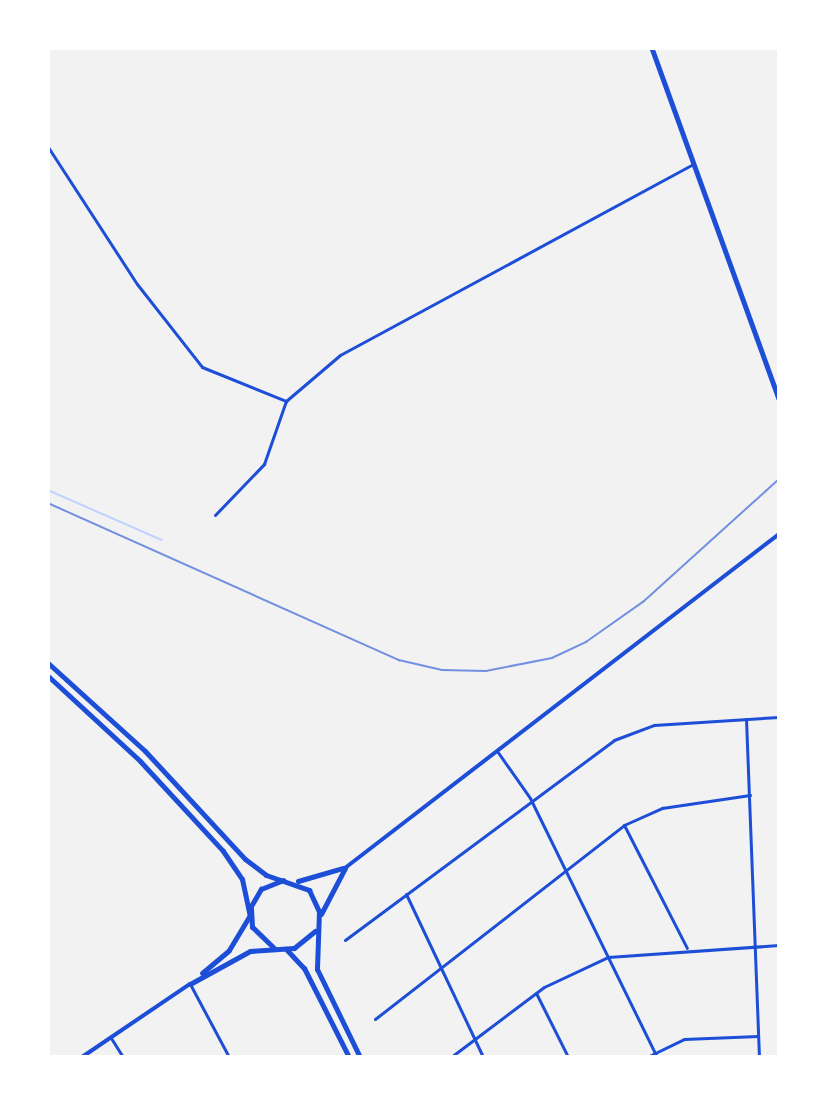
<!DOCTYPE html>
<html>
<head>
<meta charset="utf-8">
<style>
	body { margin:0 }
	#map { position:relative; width:827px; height:1105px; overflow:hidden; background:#f2f2f2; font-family:"Roboto Condensed",sans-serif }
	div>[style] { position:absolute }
	.stream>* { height:1.5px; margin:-0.75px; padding:0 0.75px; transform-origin:0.75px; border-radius:0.75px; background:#bfd3fe }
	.minor>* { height:3px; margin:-1.5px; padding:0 1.5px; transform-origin:1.5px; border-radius:1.5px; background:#1d4ed8 }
	.tertiary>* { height:4px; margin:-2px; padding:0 2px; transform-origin:2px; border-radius:2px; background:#1d4ed8 }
	.secondary>* { height:4.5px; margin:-2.25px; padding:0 2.25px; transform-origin:2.25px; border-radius:2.25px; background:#1d4ed8 }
	.primary>* { height:5px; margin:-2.5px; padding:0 2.5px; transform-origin:2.5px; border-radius:2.5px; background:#1d4ed8 }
	.rail>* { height:1.5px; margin:-0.75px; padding:0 0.75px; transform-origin:0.75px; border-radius:0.75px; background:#7290e2 }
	span { translate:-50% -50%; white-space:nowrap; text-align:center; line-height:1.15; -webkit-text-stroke:6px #fff; paint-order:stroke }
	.frame { position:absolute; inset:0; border:50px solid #fff; pointer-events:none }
</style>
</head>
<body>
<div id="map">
	<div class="stream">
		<i style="left:48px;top:490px;width:124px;rotate:23.7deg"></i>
	</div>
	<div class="minor">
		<i style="left:48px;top:147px;width:163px;rotate:57deg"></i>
		<i style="left:137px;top:284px;width:105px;rotate:51.9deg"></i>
		<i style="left:202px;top:367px;width:91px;rotate:22deg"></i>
		<i style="left:215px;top:515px;width:71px;rotate:-46.1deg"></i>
		<i style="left:264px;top:464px;width:67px;rotate:-70.8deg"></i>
		<i style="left:286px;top:401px;width:71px;rotate:-40.4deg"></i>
		<i style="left:340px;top:355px;width:401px;rotate:-28.4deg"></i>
		<i style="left:746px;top:719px;width:338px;rotate:87.8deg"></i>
		<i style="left:497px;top:751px;width:57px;rotate:54.9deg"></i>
		<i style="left:530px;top:798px;width:288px;rotate:63.9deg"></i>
		<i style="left:624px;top:825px;width:138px;rotate:62.9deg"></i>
		<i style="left:406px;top:894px;width:180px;rotate:64.7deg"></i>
		<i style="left:345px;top:940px;width:335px;rotate:-36.6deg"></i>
		<i style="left:614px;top:740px;width:43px;rotate:-20.6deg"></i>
		<i style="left:654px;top:725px;width:125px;rotate:-3.7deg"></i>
		<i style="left:190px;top:984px;width:83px;rotate:61.9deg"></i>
		<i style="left:536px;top:993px;width:72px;rotate:63.4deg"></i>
		<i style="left:375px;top:1019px;width:316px;rotate:-37.9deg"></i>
		<i style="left:624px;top:825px;width:42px;rotate:-24.1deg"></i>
		<i style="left:662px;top:808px;width:89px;rotate:-8.4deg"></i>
		<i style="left:111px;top:1038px;width:22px;rotate:58deg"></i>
		<i style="left:451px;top:1057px;width:116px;rotate:-37deg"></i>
		<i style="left:544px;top:987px;width:71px;rotate:-25.1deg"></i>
		<i style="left:608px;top:957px;width:171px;rotate:-4deg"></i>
		<i style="left:647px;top:1057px;width:41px;rotate:-25.9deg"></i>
		<i style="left:684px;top:1039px;width:74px;rotate:-2.3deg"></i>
	</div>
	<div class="tertiary">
		<i style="left:345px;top:868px;width:548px;rotate:-37.58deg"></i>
		<i style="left:82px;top:1057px;width:130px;rotate:-34.1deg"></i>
	</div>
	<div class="secondary">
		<i style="left:652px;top:48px;width:372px;rotate:70.1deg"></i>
	</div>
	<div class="primary">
		<i style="left:48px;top:663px;width:131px;rotate:42.2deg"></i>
		<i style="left:145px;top:751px;width:147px;rotate:47.2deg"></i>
		<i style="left:245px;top:859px;width:26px;rotate:37deg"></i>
		<i style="left:266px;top:875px;width:46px;rotate:19.2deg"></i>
		<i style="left:309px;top:890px;width:23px;rotate:65deg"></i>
		<i style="left:319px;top:911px;width:58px;rotate:92deg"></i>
		<i style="left:317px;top:969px;width:98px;rotate:64deg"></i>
		<i style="left:48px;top:676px;width:125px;rotate:42.7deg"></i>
		<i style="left:140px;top:761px;width:122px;rotate:47.3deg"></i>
		<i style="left:223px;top:851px;width:34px;rotate:56deg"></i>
		<i style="left:242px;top:879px;width:38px;rotate:78deg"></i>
		<i style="left:298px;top:881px;width:47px;rotate:-16.1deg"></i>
		<i style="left:321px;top:914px;width:52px;rotate:-62.4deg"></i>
		<i style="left:274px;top:948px;width:30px;rotate:-136deg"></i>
		<i style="left:252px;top:927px;width:21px;rotate:-93deg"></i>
		<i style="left:251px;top:906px;width:20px;rotate:-60deg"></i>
		<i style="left:261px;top:889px;width:24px;rotate:-22deg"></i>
		<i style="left:286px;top:949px;width:26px;rotate:47deg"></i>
		<i style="left:304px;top:968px;width:100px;rotate:63.2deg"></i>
		<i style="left:202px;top:973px;width:35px;rotate:-40deg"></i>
		<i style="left:229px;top:950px;width:39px;rotate:-59deg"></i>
		<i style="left:190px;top:984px;width:68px;rotate:-28.8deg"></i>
		<i style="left:250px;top:951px;width:44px;rotate:-3.9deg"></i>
		<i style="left:294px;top:948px;width:27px;rotate:-39deg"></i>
	</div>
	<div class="rail">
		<i style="left:48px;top:503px;width:385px;rotate:24.1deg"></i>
		<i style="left:399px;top:660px;width:44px;rotate:13.1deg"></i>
		<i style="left:442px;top:670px;width:44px;rotate:1.3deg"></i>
		<i style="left:486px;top:671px;width:67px;rotate:-11.1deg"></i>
		<i style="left:552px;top:658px;width:38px;rotate:-25deg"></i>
		<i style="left:586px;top:642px;width:70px;rotate:-35.1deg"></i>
		<i style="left:643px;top:602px;width:183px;rotate:-42.1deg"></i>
	</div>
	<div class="frame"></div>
</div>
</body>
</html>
